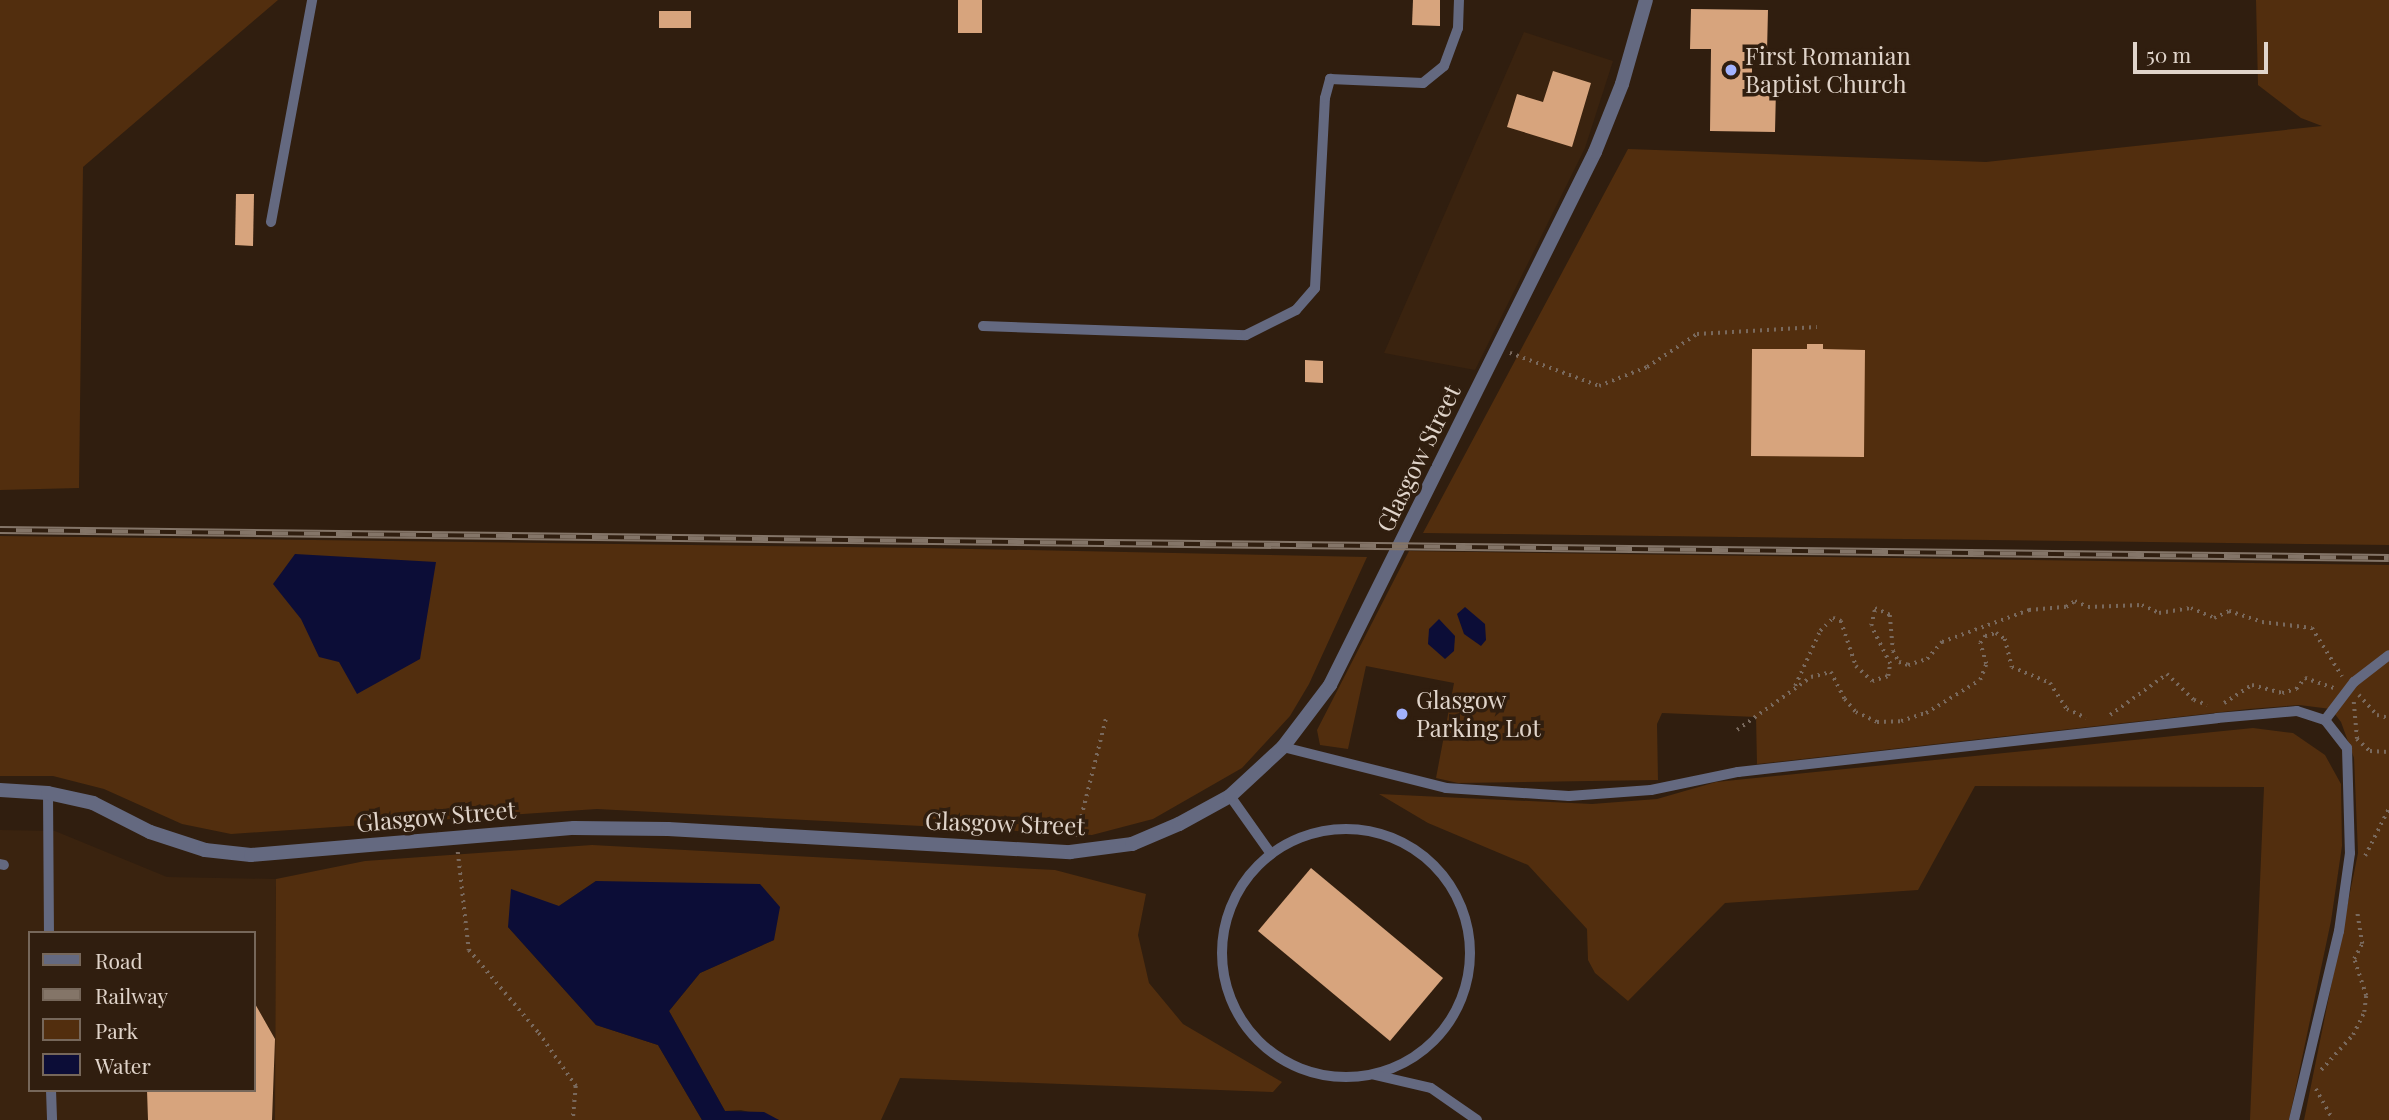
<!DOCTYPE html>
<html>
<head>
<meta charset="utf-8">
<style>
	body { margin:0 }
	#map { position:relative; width:2389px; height:1120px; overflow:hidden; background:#301e0f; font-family:"Playfair Display",serif }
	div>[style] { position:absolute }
	.built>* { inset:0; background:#3a230f }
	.green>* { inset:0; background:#522e0e }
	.water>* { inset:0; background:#0c0d37 }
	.building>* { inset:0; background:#d7a47d }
	.path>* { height:3.5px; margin-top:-1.75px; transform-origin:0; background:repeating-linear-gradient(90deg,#79695d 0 2px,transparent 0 7px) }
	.lane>* { height:10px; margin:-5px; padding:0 5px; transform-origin:5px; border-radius:5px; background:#646980 }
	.lane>.ring { margin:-5px; padding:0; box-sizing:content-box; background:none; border:10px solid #646980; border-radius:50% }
	.street>* { height:14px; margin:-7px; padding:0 7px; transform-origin:7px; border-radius:7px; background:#646980 }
	.rail>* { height:8px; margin-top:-4px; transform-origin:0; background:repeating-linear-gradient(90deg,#301e0f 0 16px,#847568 0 32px); box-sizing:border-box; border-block:2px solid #847568 }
	.dots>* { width:19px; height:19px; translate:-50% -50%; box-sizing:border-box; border:4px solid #301e0f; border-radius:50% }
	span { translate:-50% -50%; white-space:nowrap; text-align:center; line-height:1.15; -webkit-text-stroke:7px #301e0f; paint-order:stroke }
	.poi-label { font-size:24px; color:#e0d4ca }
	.left { translate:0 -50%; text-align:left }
	.street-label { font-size:24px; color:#e0d4ca }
	.legend { position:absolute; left:28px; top:931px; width:228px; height:161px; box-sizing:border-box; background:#301e0f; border:2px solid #76675a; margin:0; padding:9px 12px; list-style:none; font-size:21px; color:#e0d4ca }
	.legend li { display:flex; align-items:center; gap:14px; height:35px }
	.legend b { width:35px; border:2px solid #76675a }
	.scale { position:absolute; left:2133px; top:42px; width:135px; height:32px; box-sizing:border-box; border:4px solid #e0d4ca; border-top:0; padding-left:9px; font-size:21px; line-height:24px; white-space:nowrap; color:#e0d4ca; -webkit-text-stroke:5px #301e0f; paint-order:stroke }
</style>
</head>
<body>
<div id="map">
	<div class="built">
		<i style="clip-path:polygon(1524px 32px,1613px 61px,1585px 148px,1475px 370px,1384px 353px)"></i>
		<i style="clip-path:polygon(evenodd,0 830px,55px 831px,167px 877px,276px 879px,275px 1120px,0 1120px,0 830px,30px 933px,254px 933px,254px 1090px,30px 1090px,30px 933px)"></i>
	</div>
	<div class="green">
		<i style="clip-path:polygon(0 0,278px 0,83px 167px,79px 488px,0 490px)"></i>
		<i style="clip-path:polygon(2256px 0,2389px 0,2389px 545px,1423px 533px,1628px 149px,1986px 162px,2322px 126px,2301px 118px,2258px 85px)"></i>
		<i style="clip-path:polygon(0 536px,925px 548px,1367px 557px,1309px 684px,1290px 716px,1242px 768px,1153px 819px,1092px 835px,597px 809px,231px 834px,182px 824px,104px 789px,53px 776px,0 776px)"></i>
		<i style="clip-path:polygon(1409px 551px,2389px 565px,2389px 1120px,2304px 1120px,2358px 853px,2354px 758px,2341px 722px,2331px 709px,2299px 705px,2249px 709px,1757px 764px,1756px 717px,1662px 713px,1657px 724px,1658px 780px,1458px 783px,1436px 778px,1454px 683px,1366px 666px,1348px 749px,1320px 745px,1317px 730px)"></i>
		<i style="clip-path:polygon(2253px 728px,2293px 733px,2325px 755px,2341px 784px,2342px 846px,2331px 921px,2289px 1120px,2250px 1120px,2264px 787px,1975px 786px,1918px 890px,1725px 903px,1628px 1001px,1595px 973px,1588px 960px,1587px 929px,1528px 865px,1428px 823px,1379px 794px,1592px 804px,1657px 799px,1716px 782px)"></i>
		<i style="clip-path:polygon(592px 845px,1055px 870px,1146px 894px,1138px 935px,1149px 983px,1183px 1024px,1282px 1082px,1273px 1092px,900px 1078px,881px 1120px,779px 1120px,741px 1110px,725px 1111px,669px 1011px,700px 973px,774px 940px,596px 881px,559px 906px,508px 927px,596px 1025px,658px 1045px,702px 1120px,275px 1120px,276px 879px,365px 861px)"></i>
	</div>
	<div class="water">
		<i style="clip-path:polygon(295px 554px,436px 562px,420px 659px,357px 694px,339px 662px,319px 657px,301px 619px,273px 584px)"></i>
		<i style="clip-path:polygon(1465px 607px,1485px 624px,1486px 640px,1481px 646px,1464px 634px,1457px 614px)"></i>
		<i style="clip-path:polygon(1439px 619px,1455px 636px,1454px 651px,1445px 659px,1428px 644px,1429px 629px)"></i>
		<i style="clip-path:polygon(596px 881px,760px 884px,780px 907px,774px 940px,700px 973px,669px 1011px,725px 1111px,764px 1112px,779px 1120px,702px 1120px,658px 1045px,596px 1025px,508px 927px,511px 889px,559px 906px)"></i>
	</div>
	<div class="building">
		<i style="clip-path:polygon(958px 0,982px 0,982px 33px,958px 33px)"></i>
		<i style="clip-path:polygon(1413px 0,1440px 0,1440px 26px,1412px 25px)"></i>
		<i style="clip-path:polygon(1691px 9px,1768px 10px,1767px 52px,1752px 51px,1752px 88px,1776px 89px,1775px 132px,1710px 131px,1711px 49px,1690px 49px)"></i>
		<i style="clip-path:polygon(659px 11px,691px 11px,691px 28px,659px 28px)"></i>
		<i style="clip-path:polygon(1553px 71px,1591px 83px,1572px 147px,1507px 127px,1517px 94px,1543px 102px)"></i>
		<i style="clip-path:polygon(236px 194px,254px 194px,253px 246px,235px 245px)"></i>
		<i style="clip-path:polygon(1807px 344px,1823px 344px,1823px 349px,1865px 350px,1864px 457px,1751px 456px,1752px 349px,1807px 349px)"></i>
		<i style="clip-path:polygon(1305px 360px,1323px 361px,1323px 383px,1305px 382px)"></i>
		<i style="clip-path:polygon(1311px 868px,1443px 978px,1390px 1041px,1258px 931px)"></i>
		<i style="clip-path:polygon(254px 1002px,275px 1039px,272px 1120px,148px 1120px,147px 1090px,254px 1090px)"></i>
	</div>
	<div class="path">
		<i style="left:1510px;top:353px;width:95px;rotate:20.3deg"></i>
		<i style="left:1599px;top:386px;width:52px;rotate:-21.6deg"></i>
		<i style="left:1647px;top:367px;width:60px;rotate:-33.4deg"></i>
		<i style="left:1697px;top:334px;width:120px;rotate:-3.3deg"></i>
		<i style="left:1795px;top:686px;width:60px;rotate:-65.6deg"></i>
		<i style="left:1820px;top:631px;width:18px;rotate:-45deg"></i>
		<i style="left:1833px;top:618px;width:9px;rotate:21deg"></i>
		<i style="left:1841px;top:621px;width:47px;rotate:71.6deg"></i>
		<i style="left:1856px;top:666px;width:22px;rotate:43deg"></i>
		<i style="left:1872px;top:681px;width:17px;rotate:-17deg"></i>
		<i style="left:1888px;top:676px;width:12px;rotate:-81deg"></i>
		<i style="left:1890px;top:664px;width:42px;rotate:-116.6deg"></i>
		<i style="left:1871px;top:626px;width:18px;rotate:-77deg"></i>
		<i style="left:1875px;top:608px;width:17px;rotate:25deg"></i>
		<i style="left:1890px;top:615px;width:36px;rotate:85deg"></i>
		<i style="left:1893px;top:651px;width:13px;rotate:61deg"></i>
		<i style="left:1899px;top:662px;width:9px;rotate:18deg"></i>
		<i style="left:1908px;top:665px;width:20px;rotate:-18deg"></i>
		<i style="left:1927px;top:659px;width:23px;rotate:-49deg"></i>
		<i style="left:1942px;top:642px;width:93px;rotate:-20.2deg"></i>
		<i style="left:2029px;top:610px;width:37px;rotate:-5deg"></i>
		<i style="left:2066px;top:607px;width:11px;rotate:-34deg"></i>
		<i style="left:2075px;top:601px;width:14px;rotate:25deg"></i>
		<i style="left:2088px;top:607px;width:54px;rotate:-2.1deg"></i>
		<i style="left:2142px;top:605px;width:19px;rotate:25deg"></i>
		<i style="left:2159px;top:613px;width:32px;rotate:-9deg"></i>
		<i style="left:2191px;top:608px;width:25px;rotate:23deg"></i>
		<i style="left:2214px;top:618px;width:17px;rotate:-25deg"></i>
		<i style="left:2229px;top:611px;width:35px;rotate:18deg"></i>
		<i style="left:2262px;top:622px;width:50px;rotate:6.8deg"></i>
		<i style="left:2312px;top:628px;width:57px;rotate:58deg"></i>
		<i style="left:2359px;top:695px;width:27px;rotate:48deg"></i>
		<i style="left:2377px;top:715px;width:12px;rotate:14deg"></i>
		<i style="left:2354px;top:702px;width:37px;rotate:85deg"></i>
		<i style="left:2357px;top:739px;width:18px;rotate:43deg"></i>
		<i style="left:2370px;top:751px;width:19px;rotate:3deg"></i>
		<i style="left:2224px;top:703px;width:33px;rotate:-33deg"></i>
		<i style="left:2252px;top:685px;width:31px;rotate:15deg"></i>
		<i style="left:2282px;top:693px;width:15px;rotate:-16deg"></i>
		<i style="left:2296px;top:689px;width:14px;rotate:-51deg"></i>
		<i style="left:2305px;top:678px;width:31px;rotate:19deg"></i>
		<i style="left:2110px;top:715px;width:70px;rotate:-35.7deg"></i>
		<i style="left:2167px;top:674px;width:37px;rotate:44deg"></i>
		<i style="left:2194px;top:700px;width:14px;rotate:21deg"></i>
		<i style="left:1737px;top:730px;width:91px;rotate:-35.6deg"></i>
		<i style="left:1811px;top:677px;width:21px;rotate:-14deg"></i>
		<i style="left:1831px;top:672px;width:30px;rotate:63deg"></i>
		<i style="left:1845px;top:699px;width:17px;rotate:50deg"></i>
		<i style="left:1856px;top:712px;width:23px;rotate:25deg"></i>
		<i style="left:1877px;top:722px;width:24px;rotate:-2deg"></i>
		<i style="left:1901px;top:721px;width:26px;rotate:-18deg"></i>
		<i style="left:1926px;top:713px;width:63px;rotate:-31.4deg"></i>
		<i style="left:1980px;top:680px;width:17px;rotate:-69deg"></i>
		<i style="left:1986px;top:664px;width:22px;rotate:-106deg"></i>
		<i style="left:1980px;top:643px;width:9px;rotate:-54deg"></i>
		<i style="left:1985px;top:636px;width:11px;rotate:-15deg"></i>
		<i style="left:1996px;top:633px;width:11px;rotate:34deg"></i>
		<i style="left:2005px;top:639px;width:29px;rotate:76deg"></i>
		<i style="left:2012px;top:667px;width:41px;rotate:22.8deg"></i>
		<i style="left:2050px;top:683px;width:31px;rotate:57deg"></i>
		<i style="left:2067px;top:709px;width:21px;rotate:25deg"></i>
		<i style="left:1076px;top:837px;width:123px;rotate:-75.9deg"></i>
		<i style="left:458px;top:852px;width:99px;rotate:83.6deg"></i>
		<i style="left:469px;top:950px;width:109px;rotate:49.9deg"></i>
		<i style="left:539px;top:1033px;width:65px;rotate:55.1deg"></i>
		<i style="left:576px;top:1086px;width:34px;rotate:95deg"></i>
		<i style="left:2365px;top:856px;width:54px;rotate:-63.4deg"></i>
		<i style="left:2321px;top:1070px;width:47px;rotate:-47.6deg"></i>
		<i style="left:2353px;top:1035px;width:25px;rotate:-64deg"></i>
		<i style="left:2364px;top:1012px;width:16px;rotate:-83deg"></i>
		<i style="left:2366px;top:996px;width:39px;rotate:-108deg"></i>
		<i style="left:2354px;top:959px;width:17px;rotate:-62deg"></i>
		<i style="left:2362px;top:944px;width:32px;rotate:-99deg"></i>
		<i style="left:2316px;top:1089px;width:35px;rotate:61deg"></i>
	</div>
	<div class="lane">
		<i style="left:271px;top:222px;width:226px;rotate:-79.5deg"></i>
		<i style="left:983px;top:326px;width:263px;rotate:2deg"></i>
		<i style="left:1246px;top:335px;width:56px;rotate:-26.6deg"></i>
		<i style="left:1296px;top:310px;width:29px;rotate:-49deg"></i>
		<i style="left:1315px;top:288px;width:190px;rotate:-87deg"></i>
		<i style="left:1325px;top:98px;width:20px;rotate:-75deg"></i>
		<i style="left:1330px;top:79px;width:93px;rotate:2.5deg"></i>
		<i style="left:1423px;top:83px;width:27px;rotate:-39deg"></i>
		<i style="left:1444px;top:66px;width:40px;rotate:-69.8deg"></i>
		<i style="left:1458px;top:28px;width:28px;rotate:-88deg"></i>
		<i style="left:2325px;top:720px;width:48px;rotate:-52.7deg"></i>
		<i style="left:2354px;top:682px;width:44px;rotate:-37.6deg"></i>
		<i style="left:1283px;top:747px;width:168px;rotate:14.1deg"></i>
		<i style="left:1446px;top:788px;width:123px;rotate:3.7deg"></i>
		<i style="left:1569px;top:796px;width:82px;rotate:-4.2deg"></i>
		<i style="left:1651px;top:790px;width:89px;rotate:-11.7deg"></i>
		<i style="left:1738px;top:772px;width:482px;rotate:-6.4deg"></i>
		<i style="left:2217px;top:718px;width:80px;rotate:-5deg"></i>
		<i style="left:2297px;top:711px;width:29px;rotate:18deg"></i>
		<i style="left:2325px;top:720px;width:36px;rotate:52deg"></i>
		<i style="left:2347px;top:748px;width:105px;rotate:88.4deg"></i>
		<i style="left:2350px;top:853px;width:79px;rotate:98deg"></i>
		<i style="left:2339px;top:931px;width:194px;rotate:103.4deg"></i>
		<i style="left:48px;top:793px;width:140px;rotate:89.6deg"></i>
		<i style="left:1230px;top:796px;width:71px;rotate:54.7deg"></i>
		<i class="ring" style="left:1222px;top:829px;width:238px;height:238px"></i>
		<i style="left:0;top:864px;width:4px;rotate:14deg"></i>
		<i style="left:1375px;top:1075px;width:57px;rotate:13.1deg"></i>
		<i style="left:1431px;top:1088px;width:56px;rotate:34.8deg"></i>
		<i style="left:51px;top:1090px;width:30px;rotate:88deg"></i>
	</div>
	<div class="street">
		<i style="left:0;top:790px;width:48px;rotate:3.6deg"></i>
		<i style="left:48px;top:793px;width:46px;rotate:12.5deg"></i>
		<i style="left:93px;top:803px;width:64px;rotate:27deg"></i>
		<i style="left:150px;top:832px;width:58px;rotate:18.1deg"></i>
		<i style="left:205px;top:850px;width:46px;rotate:6.2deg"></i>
		<i style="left:251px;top:855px;width:324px;rotate:-4.8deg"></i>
		<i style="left:574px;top:828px;width:94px;rotate:0.6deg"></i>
		<i style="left:668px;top:829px;width:403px;rotate:3.3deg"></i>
		<i style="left:1070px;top:852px;width:63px;rotate:-7.4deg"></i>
		<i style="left:1132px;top:844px;width:51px;rotate:-23.1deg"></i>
		<i style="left:1179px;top:824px;width:58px;rotate:-28.8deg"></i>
		<i style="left:1230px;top:796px;width:72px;rotate:-42.8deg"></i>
		<i style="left:1283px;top:747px;width:78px;rotate:-52.8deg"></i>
		<i style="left:1330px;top:685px;width:595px;rotate:-63.56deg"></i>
		<i style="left:1595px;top:152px;width:73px;rotate:-68.3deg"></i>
		<i style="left:1622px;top:84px;width:87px;rotate:-74.1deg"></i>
	</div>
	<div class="rail">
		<i style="left:0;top:530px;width:2389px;rotate:0.67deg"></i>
	</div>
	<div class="dots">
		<i style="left:1731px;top:70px;background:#a2b2fd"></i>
		<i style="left:1402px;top:714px;background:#a2b2fd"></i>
	</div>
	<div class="poi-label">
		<span class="left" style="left:1745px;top:70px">First Romanian<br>Baptist Church</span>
		<span class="left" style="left:1416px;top:714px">Glasgow<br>Parking Lot</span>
	</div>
	<div class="street-label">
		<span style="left:1418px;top:458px;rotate:-64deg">Glasgow Street</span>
		<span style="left:436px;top:816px;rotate:-5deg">Glasgow Street</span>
		<span style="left:1005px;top:823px;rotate:2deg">Glasgow Street</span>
	</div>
	<ul class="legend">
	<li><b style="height:9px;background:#646980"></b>Road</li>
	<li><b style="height:9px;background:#847568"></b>Railway</li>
	<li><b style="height:19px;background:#522e0e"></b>Park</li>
	<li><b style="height:19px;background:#0c0d37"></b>Water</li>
	</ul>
	<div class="scale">50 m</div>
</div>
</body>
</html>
